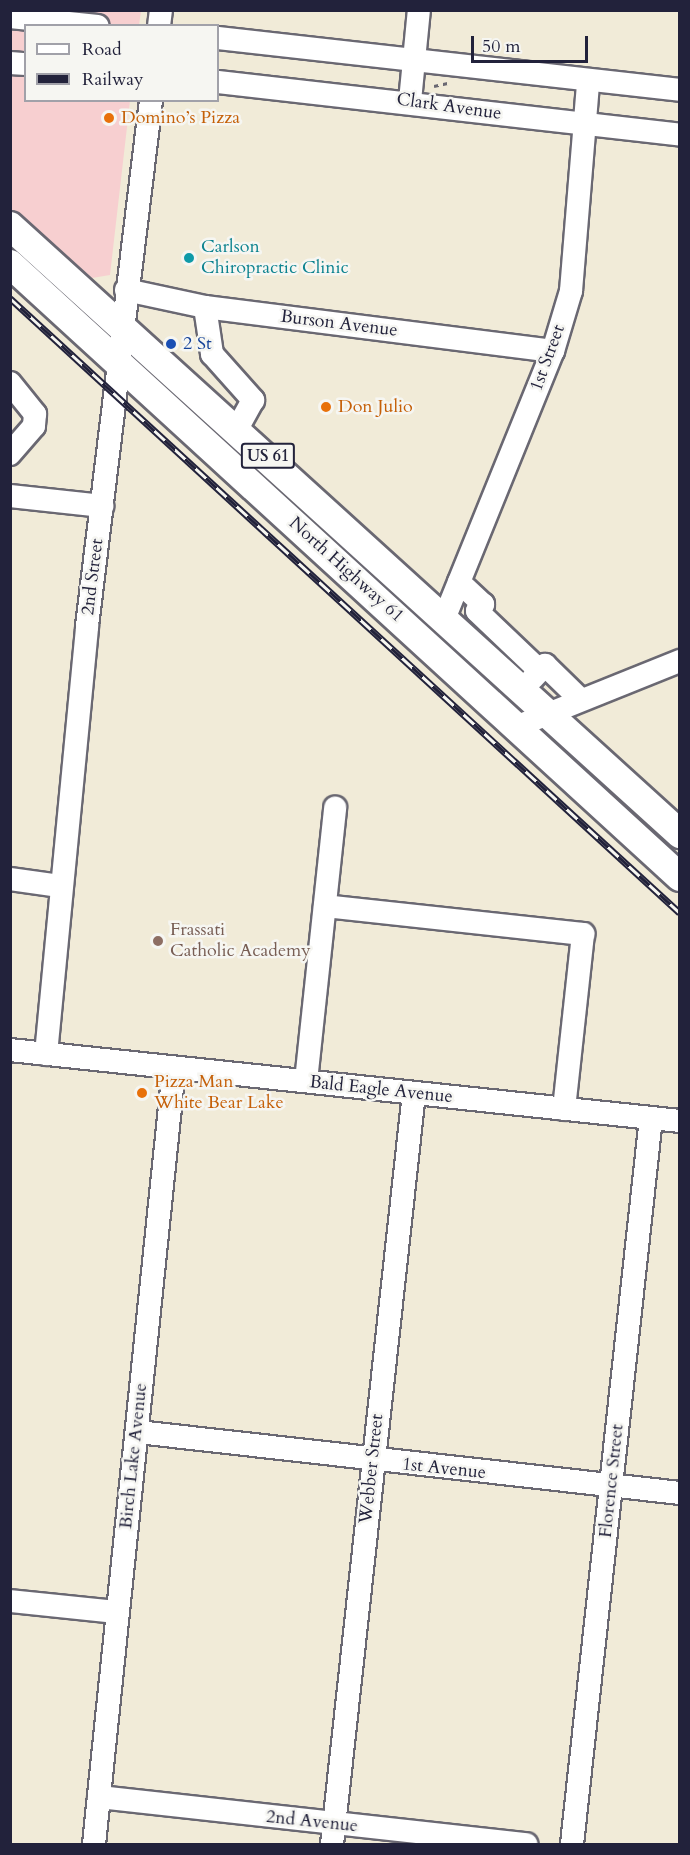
<!DOCTYPE html>
<html>
<head>
<meta charset="utf-8">
<style>
	body { margin:0 }
	#map { position:relative; width:690px; height:1855px; overflow:hidden; background:#f1ebd8; font-family:Cardo,serif }
	div>[style] { position:absolute }
	.built>* { inset:0; background:#f7cfd0 }
	.path>* { height:3px; margin-top:-1.5px; transform-origin:0; background:repeating-linear-gradient(90deg,#6a6872 0 4.5px,transparent 0 9px) }
	.roads { filter:drop-shadow(2px 0 #6a6872) drop-shadow(-2px 0 #6a6872) drop-shadow(0 2px #6a6872) drop-shadow(0 -2px #6a6872) }
	.minor>* { height:22px; margin:-11px; padding:0 11px; transform-origin:11px; border-radius:11px; background:#fff }
	.major>* { height:28px; margin:-14px; padding:0 14px; transform-origin:14px; border-radius:14px; background:#fff }
	.rail>* { height:7px; margin-top:-3.5px; transform-origin:0; background:repeating-linear-gradient(90deg,#f6f6f2 0 14px,#22223b 0 28px); box-sizing:border-box; border-block:2px solid #22223b }
	.dots>* { width:16px; height:16px; translate:-50% -50%; box-sizing:border-box; border:3px solid #f6f6f2; border-radius:50% }
	span { translate:-50% -50%; white-space:nowrap; text-align:center; line-height:1.15; -webkit-text-stroke:5px #f6f6f2; paint-order:stroke }
	.shield-label span { padding:2px 4px; background:#f6f6f2; border:2px solid; border-radius:4px; -webkit-text-stroke-width:0 }
	.shield-label { font-size:16px; color:#22223b; font-weight:700 }
	.street-label { font-size:18px; color:#22223b }
	.food-label { font-size:18px; color:#c56008 }
	.left { translate:0 -50%; text-align:left }
	.culture-label { font-size:18px; color:#0d838f }
	.transit-label { font-size:18px; color:#164399 }
	.education-label { font-size:18px; color:#785e54 }
	.frame { position:absolute; inset:0; border:12px solid #22223b; pointer-events:none }
	.legend { position:absolute; left:24px; top:24px; width:195px; height:78px; box-sizing:border-box; background:#f6f6f2; border:2px solid #a1a1a9; margin:0; padding:8px 10px; list-style:none; font-size:18px; color:#22223b }
	.legend li { display:flex; align-items:center; gap:12px; height:30px }
	.legend b { width:30px; border:2px solid #a1a1a9 }
	.scale { position:absolute; left:471px; top:36px; width:117px; height:27px; box-sizing:border-box; border:3px solid #22223b; border-top:0; padding-left:8px; font-size:18px; line-height:21px; white-space:nowrap; color:#22223b; -webkit-text-stroke:4px #f6f6f2; paint-order:stroke }
</style>
</head>
<body>
<div id="map">
	<div class="built">
		<i style="clip-path:polygon(10px 11px,141px 11px,139px 25px,26px 26px,26px 100px,130px 101px,110px 275px,92px 278px,11px 210px)"></i>
	</div>
	<div class="path">
		<i style="left:434px;top:86px;width:14px;rotate:-12deg"></i>
	</div>
	<div class="roads">
		<div class="minor">
			<i style="left:10px;top:17px;width:88px;rotate:5.8deg"></i>
			<i style="left:159px;top:26px;width:16px;rotate:-83deg"></i>
			<i style="left:218px;top:38px;width:465px;rotate:6.4deg"></i>
			<i style="left:10px;top:63px;width:16px;rotate:4deg"></i>
			<i style="left:218px;top:82px;width:465px;rotate:6.5deg"></i>
			<i style="left:410px;top:101px;width:91px;rotate:-84.4deg"></i>
			<i style="left:126px;top:290px;width:81px;rotate:12.1deg"></i>
			<i style="left:205px;top:307px;width:351px;rotate:7.2deg"></i>
			<i style="left:205px;top:307px;width:48px;rotate:81.5deg"></i>
			<i style="left:212px;top:354px;width:62px;rotate:48.3deg"></i>
			<i style="left:253px;top:400px;width:31px;rotate:119deg"></i>
			<i style="left:10px;top:383px;width:40px;rotate:51deg"></i>
			<i style="left:35px;top:414px;width:12px;rotate:95deg"></i>
			<i style="left:34px;top:426px;width:37px;rotate:131deg"></i>
			<i style="left:10px;top:496px;width:93px;rotate:6.2deg"></i>
			<i style="left:459px;top:582px;width:33px;rotate:43deg"></i>
			<i style="left:483px;top:604px;width:9px;rotate:131deg"></i>
			<i style="left:477px;top:611px;width:87px;rotate:43.6deg"></i>
			<i style="left:444px;top:619px;width:289px;rotate:-67.9deg"></i>
			<i style="left:553px;top:351px;width:63px;rotate:-73.3deg"></i>
			<i style="left:571px;top:291px;width:210px;rotate:-85.3deg"></i>
			<i style="left:533px;top:678px;width:18px;rotate:-47deg"></i>
			<i style="left:545px;top:665px;width:50px;rotate:44.2deg"></i>
			<i style="left:518px;top:726px;width:175px;rotate:-21.9deg"></i>
			<i style="left:10px;top:879px;width:50px;rotate:8deg"></i>
			<i style="left:325px;top:906px;width:260px;rotate:6.2deg"></i>
			<i style="left:583px;top:934px;width:176px;rotate:96.2deg"></i>
			<i style="left:10px;top:1050px;width:674px;rotate:6.05deg"></i>
			<i style="left:46px;top:1054px;width:430px;rotate:-84.5deg"></i>
			<i style="left:87px;top:626px;width:530px;rotate:-83.06deg"></i>
			<i style="left:306px;top:1081px;width:275px;rotate:-83.9deg"></i>
			<i style="left:138px;top:1432px;width:545px;rotate:6.42deg"></i>
			<i style="left:10px;top:1601px;width:108px;rotate:5.9deg"></i>
			<i style="left:99px;top:1797px;width:430px;rotate:6.3deg"></i>
			<i style="left:94px;top:1844px;width:780px;rotate:-84.11deg"></i>
			<i style="left:332px;top:1844px;width:755px;rotate:-83.77deg"></i>
			<i style="left:572px;top:1844px;width:730px;rotate:-83.79deg"></i>
		</div>
		<div class="major">
			<i style="left:10px;top:226px;width:905px;rotate:42.22deg"></i>
			<i style="left:10px;top:264px;width:908px;rotate:42.46deg"></i>
		</div>
	</div>
	<div class="rail">
		<i style="left:10px;top:298px;width:909px;rotate:42.55deg"></i>
	</div>
	<div class="dots">
		<i style="left:109px;top:118px;background:#e8710a"></i>
		<i style="left:189px;top:258px;background:#0f9aa8"></i>
		<i style="left:171px;top:344px;background:#1a4fb4"></i>
		<i style="left:326px;top:407px;background:#e8710a"></i>
		<i style="left:158px;top:941px;background:#8d6e63"></i>
		<i style="left:142px;top:1093px;background:#e8710a"></i>
	</div>
	<div class="shield-label">
		<span style="left:268px;top:456px">US 61</span>
	</div>
	<div class="street-label">
		<span style="left:449px;top:107px;rotate:8deg">Clark Avenue</span>
		<span style="left:339px;top:324px;rotate:7deg">Burson Avenue</span>
		<span style="left:548px;top:358px;rotate:-70deg">1st Street</span>
		<span style="left:346px;top:570px;rotate:42deg">North Highway 61</span>
		<span style="left:93px;top:577px;rotate:-83deg">2nd Street</span>
		<span style="left:381px;top:1090px;rotate:6deg">Bald Eagle Avenue</span>
		<span style="left:134px;top:1456px;rotate:-84deg">Birch Lake Avenue</span>
		<span style="left:372px;top:1469px;rotate:-84deg">Webber Street</span>
		<span style="left:444px;top:1469px;rotate:6deg">1st Avenue</span>
		<span style="left:612px;top:1481px;rotate:-84deg">Florence Street</span>
		<span style="left:312px;top:1822px;rotate:6deg">2nd Avenue</span>
	</div>
	<div class="food-label">
		<span class="left" style="left:121px;top:118px">Domino’s Pizza</span>
		<span class="left" style="left:338px;top:407px">Don Julio</span>
		<span class="left" style="left:154px;top:1093px">Pizza Man<br>White Bear Lake</span>
	</div>
	<div class="culture-label">
		<span class="left" style="left:201px;top:258px">Carlson<br>Chiropractic Clinic</span>
	</div>
	<div class="transit-label">
		<span class="left" style="left:183px;top:344px">2 St</span>
	</div>
	<div class="education-label">
		<span class="left" style="left:170px;top:941px">Frassati<br>Catholic Academy</span>
	</div>
	<div class="frame"></div>
	<ul class="legend">
	<li><b style="height:8px;background:#fff"></b>Road</li>
	<li><b style="height:8px;background:#22223b"></b>Railway</li>
	</ul>
	<div class="scale">50 m</div>
</div>
</body>
</html>
